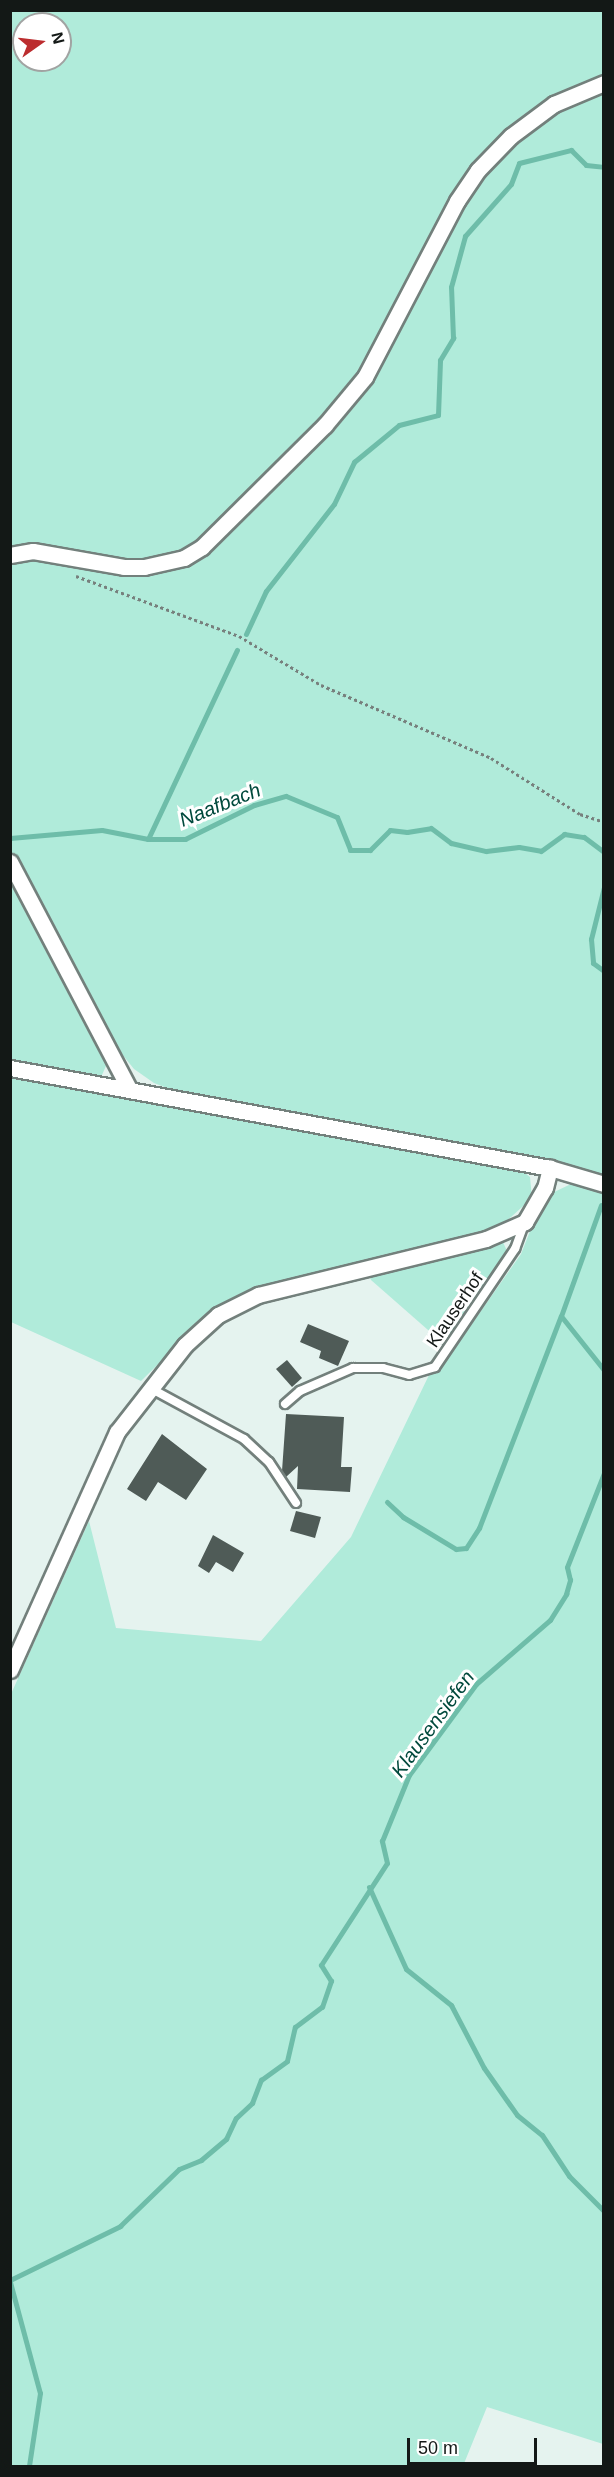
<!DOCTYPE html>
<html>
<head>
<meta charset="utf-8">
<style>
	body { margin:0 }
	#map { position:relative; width:614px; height:2477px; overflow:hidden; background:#e5f3ef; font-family:Helvetica,sans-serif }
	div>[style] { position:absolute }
	.green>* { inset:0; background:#b0ebda }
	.stream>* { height:5px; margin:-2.5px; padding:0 2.5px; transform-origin:2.5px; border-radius:2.5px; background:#6ebda9 }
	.building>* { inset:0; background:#4f5b57 }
	.path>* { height:3px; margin-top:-1.5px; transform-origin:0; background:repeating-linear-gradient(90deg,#77807d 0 3px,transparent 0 6px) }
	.roads { filter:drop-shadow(2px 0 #73807c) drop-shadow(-2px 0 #73807c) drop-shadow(0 2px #73807c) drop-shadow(0 -2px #73807c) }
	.service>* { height:8px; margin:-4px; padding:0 4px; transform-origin:4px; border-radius:4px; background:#fff }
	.minor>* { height:15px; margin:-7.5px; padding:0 7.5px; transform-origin:7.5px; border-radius:7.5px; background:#fff }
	span { translate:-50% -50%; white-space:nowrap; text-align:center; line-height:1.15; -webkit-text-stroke:6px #fff; paint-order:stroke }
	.street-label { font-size:18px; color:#131816 }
	.water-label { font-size:20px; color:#00493c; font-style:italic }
	.frame { position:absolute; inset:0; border:12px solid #131816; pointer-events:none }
	.north { position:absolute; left:12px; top:12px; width:60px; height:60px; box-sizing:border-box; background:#fff; border:2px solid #a1a3a2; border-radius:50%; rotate:76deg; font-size:16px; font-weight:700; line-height:24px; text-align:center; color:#131816 }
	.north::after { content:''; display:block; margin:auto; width:21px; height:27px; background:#bc2d2f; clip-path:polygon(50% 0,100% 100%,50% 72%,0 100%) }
	.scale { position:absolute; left:407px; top:2438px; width:130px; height:27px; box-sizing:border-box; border:3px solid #131816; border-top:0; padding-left:8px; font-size:18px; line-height:21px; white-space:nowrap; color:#131816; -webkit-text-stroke:4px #fff; paint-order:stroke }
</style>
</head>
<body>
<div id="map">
	<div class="green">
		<i style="clip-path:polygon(evenodd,10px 11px,603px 11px,603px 1178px,535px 1156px,180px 1093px,154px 1083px,134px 1069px,117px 1048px,17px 860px,11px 859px,10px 11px,24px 24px,60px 24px,60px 60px,24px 60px,24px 24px)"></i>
		<i style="clip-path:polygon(10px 872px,109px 1059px,102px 1075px,93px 1077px,11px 1062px)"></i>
		<i style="clip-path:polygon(11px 1074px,516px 1166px,530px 1177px,532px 1198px,500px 1227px,481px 1235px,263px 1289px,201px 1322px,141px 1381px,11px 1322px)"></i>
		<i style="clip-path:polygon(587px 1183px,604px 1191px,603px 2444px,487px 2407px,463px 2466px,11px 2466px,11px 1694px,89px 1521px,116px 1628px,261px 1641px,351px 1537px,429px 1375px,443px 1365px,521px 1254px,539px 1208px,550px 1194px,571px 1184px)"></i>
		<i style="clip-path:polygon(502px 1240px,507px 1251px,503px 1260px,444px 1344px,371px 1280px,368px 1271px)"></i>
	</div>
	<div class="stream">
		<i style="left:246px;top:634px;width:47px;rotate:-65.1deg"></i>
		<i style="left:266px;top:591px;width:110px;rotate:-52deg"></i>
		<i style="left:334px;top:504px;width:47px;rotate:-64.5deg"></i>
		<i style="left:354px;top:462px;width:58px;rotate:-39.4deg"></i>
		<i style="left:399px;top:425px;width:40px;rotate:-14.4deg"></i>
		<i style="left:438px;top:415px;width:55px;rotate:-87.9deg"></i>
		<i style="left:440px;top:360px;width:26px;rotate:-59deg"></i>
		<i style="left:453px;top:338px;width:51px;rotate:-92.2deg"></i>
		<i style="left:451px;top:287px;width:53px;rotate:-74.6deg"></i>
		<i style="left:465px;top:236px;width:69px;rotate:-48.5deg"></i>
		<i style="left:511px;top:184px;width:22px;rotate:-69deg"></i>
		<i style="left:519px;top:163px;width:54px;rotate:-14deg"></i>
		<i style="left:571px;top:150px;width:21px;rotate:45deg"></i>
		<i style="left:586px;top:165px;width:18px;rotate:6deg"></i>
		<i style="left:10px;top:838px;width:92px;rotate:-5deg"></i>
		<i style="left:102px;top:830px;width:47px;rotate:11.1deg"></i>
		<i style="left:148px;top:839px;width:37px"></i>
		<i style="left:185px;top:839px;width:77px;rotate:-26.2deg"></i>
		<i style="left:254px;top:805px;width:33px;rotate:-16deg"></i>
		<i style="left:286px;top:796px;width:55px;rotate:22.4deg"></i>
		<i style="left:337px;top:817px;width:35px;rotate:68deg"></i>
		<i style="left:350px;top:850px;width:20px"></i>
		<i style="left:370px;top:850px;width:28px;rotate:-45deg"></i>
		<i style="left:390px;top:830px;width:17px;rotate:7deg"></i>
		<i style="left:407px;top:832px;width:24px;rotate:-9deg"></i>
		<i style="left:431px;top:828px;width:25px;rotate:37deg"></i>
		<i style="left:451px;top:843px;width:36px;rotate:13deg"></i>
		<i style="left:486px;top:851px;width:33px;rotate:-7deg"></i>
		<i style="left:519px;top:847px;width:22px;rotate:10deg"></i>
		<i style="left:541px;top:851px;width:29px;rotate:-36deg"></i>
		<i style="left:564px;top:834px;width:20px;rotate:9deg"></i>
		<i style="left:584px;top:837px;width:25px;rotate:37deg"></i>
		<i style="left:148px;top:839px;width:209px;rotate:-64.8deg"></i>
		<i style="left:604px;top:887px;width:54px;rotate:104deg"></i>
		<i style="left:591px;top:939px;width:24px;rotate:85deg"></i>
		<i style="left:593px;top:963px;width:14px;rotate:36deg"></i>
		<i style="left:601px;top:1205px;width:118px;rotate:109.8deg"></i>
		<i style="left:561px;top:1316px;width:69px;rotate:51.5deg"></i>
		<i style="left:387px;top:1502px;width:22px;rotate:43deg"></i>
		<i style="left:403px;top:1517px;width:62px;rotate:31.1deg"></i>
		<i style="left:456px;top:1549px;width:10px;rotate:-6deg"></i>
		<i style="left:466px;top:1548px;width:24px;rotate:-57deg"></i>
		<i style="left:479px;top:1528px;width:227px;rotate:-68.9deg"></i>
		<i style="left:369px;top:1887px;width:90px;rotate:65.7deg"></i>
		<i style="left:406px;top:1969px;width:58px;rotate:38.7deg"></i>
		<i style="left:451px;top:2005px;width:71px;rotate:62.4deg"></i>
		<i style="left:484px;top:2068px;width:57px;rotate:54.9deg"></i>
		<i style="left:517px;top:2115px;width:32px;rotate:39deg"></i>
		<i style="left:542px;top:2135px;width:49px;rotate:56.6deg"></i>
		<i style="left:569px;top:2176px;width:49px;rotate:45deg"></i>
		<i style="left:10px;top:2280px;width:123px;rotate:-26.1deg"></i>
		<i style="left:120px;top:2226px;width:82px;rotate:-44deg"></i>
		<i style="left:179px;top:2169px;width:24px;rotate:-22deg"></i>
		<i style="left:201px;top:2160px;width:33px;rotate:-40deg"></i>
		<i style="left:226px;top:2139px;width:23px;rotate:-65deg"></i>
		<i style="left:236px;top:2118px;width:22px;rotate:-43deg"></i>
		<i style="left:252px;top:2103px;width:25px;rotate:-69deg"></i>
		<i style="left:261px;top:2080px;width:32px;rotate:-36deg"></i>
		<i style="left:287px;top:2061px;width:35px;rotate:-77deg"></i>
		<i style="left:295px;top:2027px;width:34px;rotate:-37deg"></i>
		<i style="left:322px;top:2007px;width:28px;rotate:-71deg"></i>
		<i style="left:331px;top:1981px;width:19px;rotate:-122deg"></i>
		<i style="left:321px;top:1965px;width:121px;rotate:-57.1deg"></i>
		<i style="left:387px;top:1863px;width:23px;rotate:-103deg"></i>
		<i style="left:382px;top:1841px;width:71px;rotate:-67.8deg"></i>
		<i style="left:409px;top:1775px;width:113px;rotate:-53.6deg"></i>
		<i style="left:476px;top:1684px;width:98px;rotate:-40.9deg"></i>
		<i style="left:550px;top:1620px;width:31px;rotate:-58deg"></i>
		<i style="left:566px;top:1594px;width:15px;rotate:-74deg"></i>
		<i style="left:570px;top:1580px;width:13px;rotate:-103deg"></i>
		<i style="left:567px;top:1567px;width:101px;rotate:-68.5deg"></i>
		<i style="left:10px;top:2282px;width:115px;rotate:74.9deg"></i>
		<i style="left:40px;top:2393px;width:74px;rotate:98.6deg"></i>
	</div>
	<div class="building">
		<i style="clip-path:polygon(308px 1324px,349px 1341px,338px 1366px,319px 1358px,321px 1351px,300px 1342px)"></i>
		<i style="clip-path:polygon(287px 1360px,302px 1378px,292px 1387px,276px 1369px)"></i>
		<i style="clip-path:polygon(286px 1414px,344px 1417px,341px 1467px,352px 1467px,350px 1492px,297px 1489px,298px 1466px,286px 1477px,282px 1471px)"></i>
		<i style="clip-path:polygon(162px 1434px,207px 1469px,186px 1500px,158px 1482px,146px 1501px,127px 1489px)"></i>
		<i style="clip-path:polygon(296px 1511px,321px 1517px,315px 1538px,290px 1531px)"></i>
		<i style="clip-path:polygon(213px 1535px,244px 1553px,233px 1572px,216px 1562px,209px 1573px,198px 1566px)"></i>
	</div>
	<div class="path">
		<i style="left:76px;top:576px;width:174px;rotate:20.2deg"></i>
		<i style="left:239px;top:636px;width:96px;rotate:30.9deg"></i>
		<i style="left:321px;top:685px;width:185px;rotate:23.2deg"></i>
		<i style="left:491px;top:758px;width:105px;rotate:32.2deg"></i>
		<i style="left:580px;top:814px;width:25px;rotate:18deg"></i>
	</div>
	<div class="roads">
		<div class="service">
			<i style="left:150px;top:1388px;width:107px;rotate:28.5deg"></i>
			<i style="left:244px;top:1439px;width:34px;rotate:43deg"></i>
			<i style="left:269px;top:1462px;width:49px;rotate:56.6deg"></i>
			<i style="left:285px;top:1404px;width:20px;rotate:-41deg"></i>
			<i style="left:300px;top:1391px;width:58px;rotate:-23.5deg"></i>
			<i style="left:353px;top:1368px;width:30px"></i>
			<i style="left:383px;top:1368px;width:27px;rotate:15deg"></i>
			<i style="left:409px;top:1375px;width:27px;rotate:-17deg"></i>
			<i style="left:435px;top:1367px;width:143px;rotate:-55.9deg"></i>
			<i style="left:515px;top:1249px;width:27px;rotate:-70deg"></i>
		</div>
		<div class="minor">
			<i style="left:10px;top:555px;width:23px;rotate:-10deg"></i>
			<i style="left:33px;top:551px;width:92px;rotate:10deg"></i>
			<i style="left:124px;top:567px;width:20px"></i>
			<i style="left:144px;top:567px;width:41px;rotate:-12.7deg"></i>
			<i style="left:184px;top:558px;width:21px;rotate:-31deg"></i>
			<i style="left:202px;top:547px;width:173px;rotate:-44.8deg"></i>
			<i style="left:325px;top:425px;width:62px;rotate:-50.2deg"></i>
			<i style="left:365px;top:377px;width:199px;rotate:-62.4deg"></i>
			<i style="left:457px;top:201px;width:37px;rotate:-56deg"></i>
			<i style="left:478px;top:170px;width:47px;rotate:-45.9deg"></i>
			<i style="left:511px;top:136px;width:54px;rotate:-36.7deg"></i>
			<i style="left:554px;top:104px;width:54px;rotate:-22.8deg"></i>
			<i style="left:10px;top:862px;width:256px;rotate:62.3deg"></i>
			<i style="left:10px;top:1068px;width:549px;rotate:10.49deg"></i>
			<i style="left:550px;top:1168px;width:56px;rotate:16.5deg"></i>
			<i style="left:10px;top:1670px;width:261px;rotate:-65.8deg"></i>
			<i style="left:117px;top:1432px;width:110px;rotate:-52deg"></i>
			<i style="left:185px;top:1345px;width:45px;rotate:-42.3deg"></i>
			<i style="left:218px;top:1315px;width:45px;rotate:-26.6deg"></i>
			<i style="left:258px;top:1295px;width:235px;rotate:-13.8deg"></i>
			<i style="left:486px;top:1239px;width:43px;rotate:-23.6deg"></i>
			<i style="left:525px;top:1222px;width:39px;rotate:-60deg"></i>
			<i style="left:545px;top:1188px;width:21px;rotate:-76deg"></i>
		</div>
	</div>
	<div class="street-label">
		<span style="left:455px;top:1310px;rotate:-56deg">Klauserhof</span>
	</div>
	<div class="water-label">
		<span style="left:220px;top:805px;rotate:-22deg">Naafbach</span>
		<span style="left:433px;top:1724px;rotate:-54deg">Klausensiefen</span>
	</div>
	<div class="frame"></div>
	<div class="north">N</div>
	<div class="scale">50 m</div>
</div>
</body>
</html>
